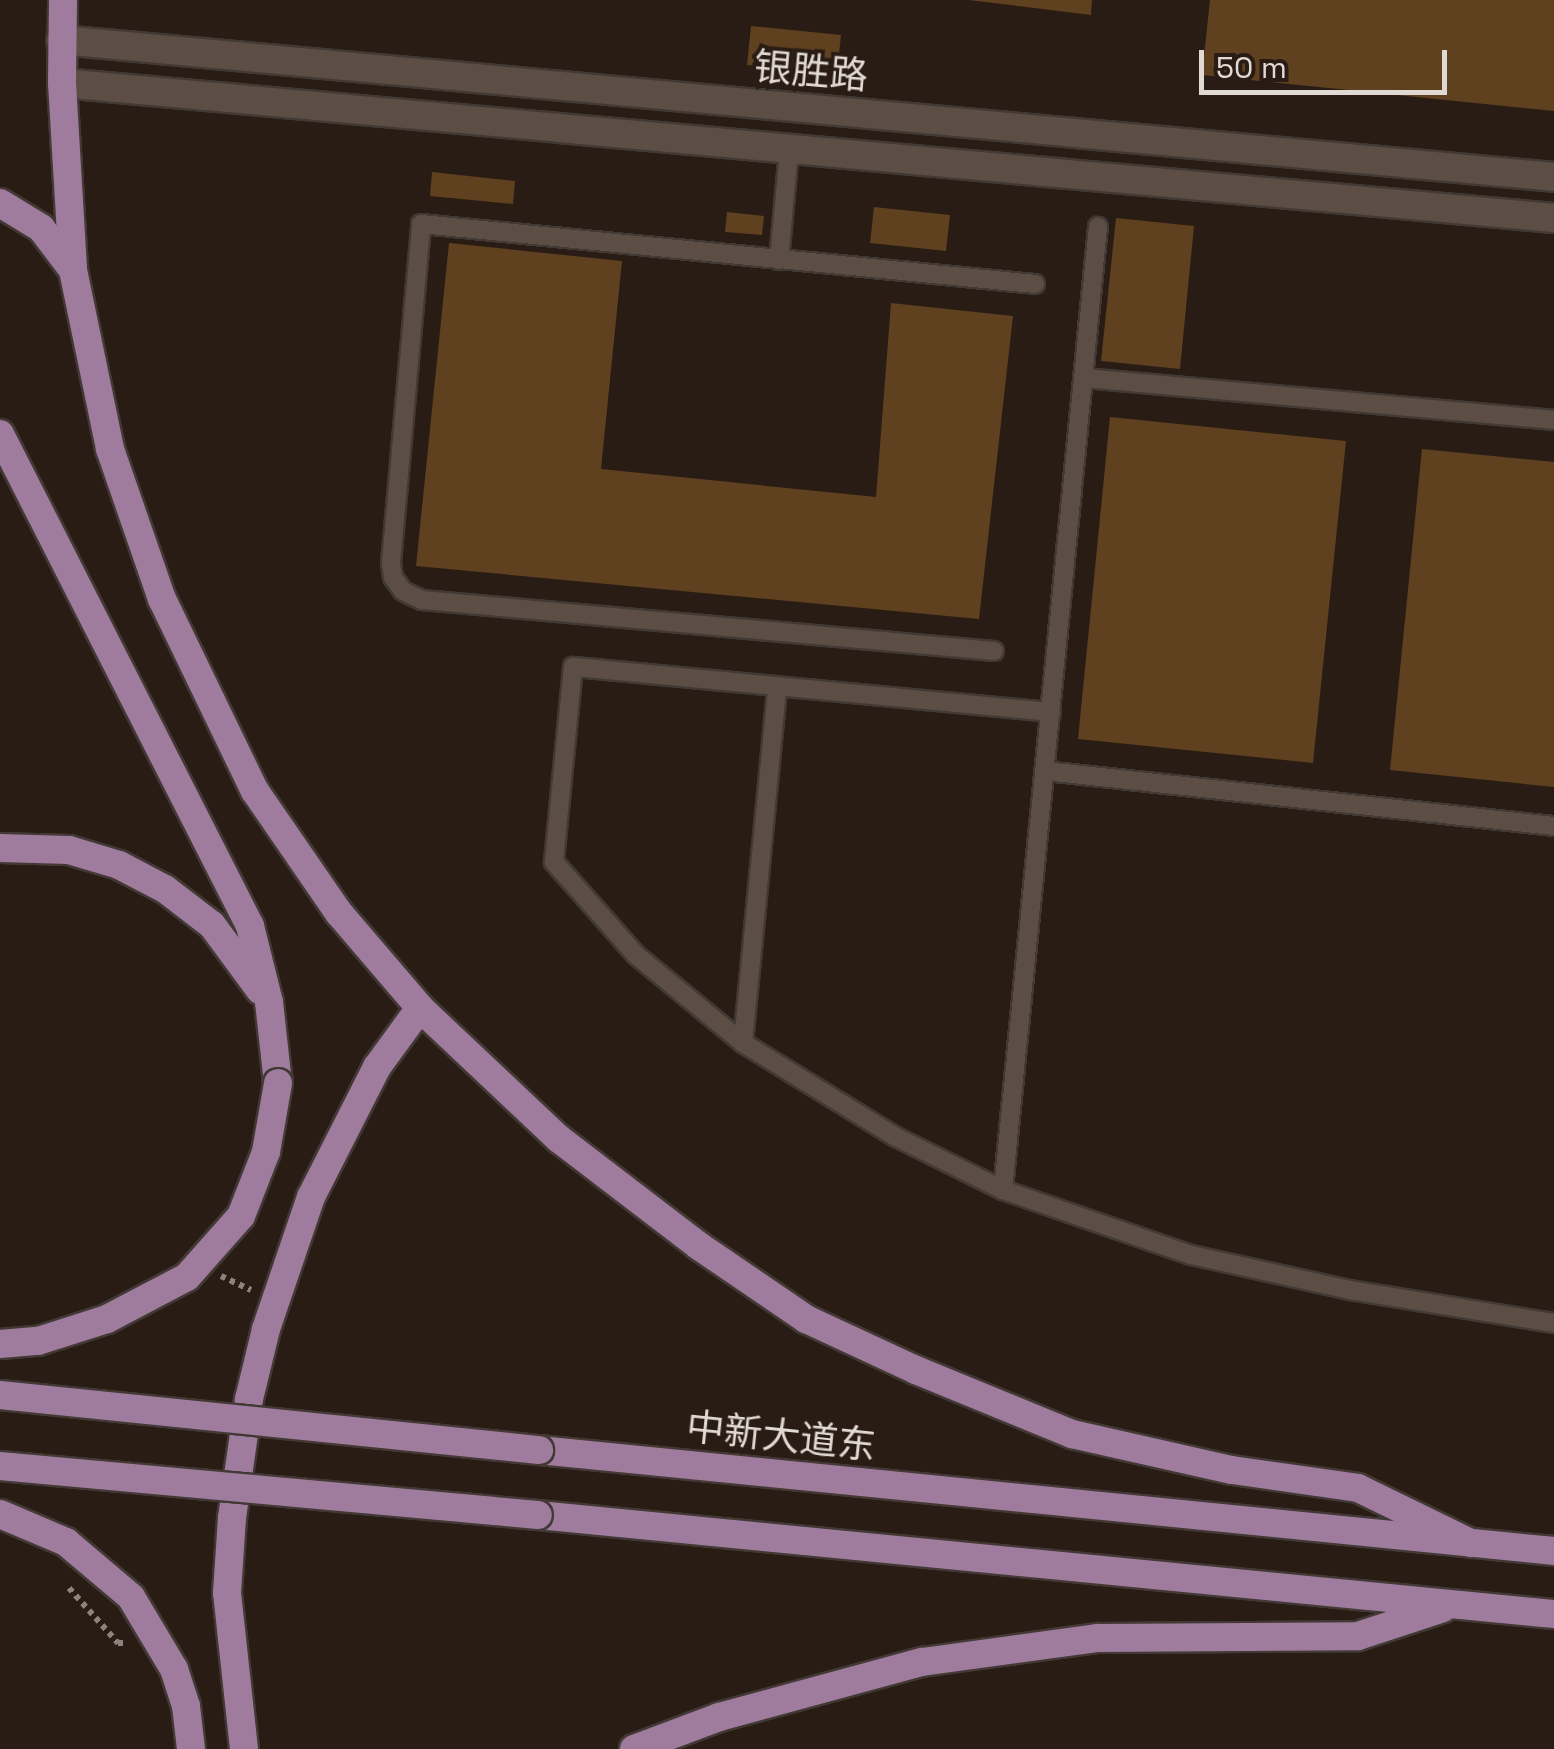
<!DOCTYPE html>
<html>
<head>
<meta charset="utf-8">
<style>
	body { margin:0 }
	#map { position:relative; width:1554px; height:1749px; overflow:hidden; background:#281c14; font-family:"Space Grotesk","Noto Sans SC",sans-serif }
	div>[style] { position:absolute }
	.building>* { inset:0; background:#5f401f }
	.path>* { height:6px; margin-top:-3px; transform-origin:0; background:repeating-linear-gradient(90deg,#8d837c 0 5px,transparent 0 10px) }
	.roads { filter:drop-shadow(2px 0 #423934) drop-shadow(-2px 0 #423934) drop-shadow(0 2px #423934) drop-shadow(0 -2px #423934) }
	.service>* { height:18px; margin:-9px; padding:0 9px; transform-origin:9px; border-radius:9px; background:#5c4e45 }
	.tertiary>* { height:28px; margin:-14px; padding:0 14px; transform-origin:14px; border-radius:14px; background:#5c4e45 }
	.primary>* { height:28px; margin:-14px; padding:0 14px; transform-origin:14px; border-radius:14px; background:#9f7b9e }
	.bridges { filter:drop-shadow(2px 0 #423934) drop-shadow(-2px 0 #423934) drop-shadow(0 2px #423934) drop-shadow(0 -2px #423934) }
	.primary-bridge>* { height:28px; margin:-14px; padding:0 14px; transform-origin:14px; border-radius:14px; background:#9f7b9e }
	span { translate:-50% -50%; white-space:nowrap; text-align:center; line-height:1.15; -webkit-text-stroke:8px #281c14; paint-order:stroke }
	.street-label { font-size:38px; color:#e1d9d3 }
	.scale { position:absolute; left:1199px; top:50px; width:248px; height:45px; box-sizing:border-box; border:5px solid #e1d9d3; border-top:0; padding-left:12px; font-size:30px; line-height:35px; white-space:nowrap; color:#e1d9d3; -webkit-text-stroke:8px #281c14; paint-order:stroke }
</style>
</head>
<body>
<div id="map">
	<div class="building">
		<i style="clip-path:polygon(969px 0,1092px 0,1091px 15px)"></i>
		<i style="clip-path:polygon(1210px 0,1554px 0,1554px 111px,1202px 75px)"></i>
		<i style="clip-path:polygon(751px 26px,841px 35px,837px 74px,747px 65px)"></i>
		<i style="clip-path:polygon(432px 172px,515px 181px,513px 204px,430px 196px)"></i>
		<i style="clip-path:polygon(874px 207px,950px 215px,946px 251px,870px 243px)"></i>
		<i style="clip-path:polygon(727px 212px,764px 216px,762px 235px,725px 232px)"></i>
		<i style="clip-path:polygon(1116px 218px,1194px 226px,1180px 369px,1101px 361px)"></i>
		<i style="clip-path:polygon(449px 243px,622px 261px,601px 469px,876px 497px,891px 303px,1013px 316px,979px 619px,416px 566px)"></i>
		<i style="clip-path:polygon(1110px 417px,1346px 441px,1313px 763px,1078px 739px)"></i>
		<i style="clip-path:polygon(1422px 449px,1554px 462px,1554px 787px,1390px 770px)"></i>
	</div>
	<div class="path">
		<i style="left:221px;top:1276px;width:33px;rotate:25deg"></i>
		<i style="left:69px;top:1588px;width:74px;rotate:48.3deg"></i>
		<i style="left:118px;top:1643px;width:9px"></i>
	</div>
	<div class="roads">
		<div class="service">
			<i style="left:779px;top:260px;width:110px;rotate:-84.8deg"></i>
			<i style="left:1085px;top:378px;width:471px;rotate:5.1deg"></i>
			<i style="left:994px;top:651px;width:574px;rotate:-174.9deg"></i>
			<i style="left:422px;top:600px;width:21px;rotate:-155deg"></i>
			<i style="left:403px;top:591px;width:17px;rotate:-126deg"></i>
			<i style="left:393px;top:577px;width:14px;rotate:-98deg"></i>
			<i style="left:391px;top:563px;width:340px;rotate:-84.9deg"></i>
			<i style="left:421px;top:224px;width:617px;rotate:5.58deg"></i>
			<i style="left:1051px;top:712px;width:480px;rotate:-174.6deg"></i>
			<i style="left:573px;top:667px;width:196px;rotate:95.6deg"></i>
			<i style="left:554px;top:862px;width:124px;rotate:48.6deg"></i>
			<i style="left:636px;top:955px;width:139px;rotate:39.4deg"></i>
			<i style="left:743px;top:1043px;width:180px;rotate:31.6deg"></i>
			<i style="left:896px;top:1137px;width:119px;rotate:26.4deg"></i>
			<i style="left:1003px;top:1190px;width:199px;rotate:19.1deg"></i>
			<i style="left:1191px;top:1255px;width:163px;rotate:12.4deg"></i>
			<i style="left:1350px;top:1290px;width:207px;rotate:9.2deg"></i>
			<i style="left:1045px;top:771px;width:512px;rotate:6.17deg"></i>
			<i style="left:743px;top:1043px;width:357px;rotate:-84.5deg"></i>
			<i style="left:1003px;top:1190px;width:968px;rotate:-84.37deg"></i>
		</div>
		<div class="tertiary">
			<i style="left:61px;top:40px;width:1499px;rotate:5.24deg"></i>
			<i style="left:62px;top:83px;width:1498px;rotate:5.17deg"></i>
		</div>
		<div class="primary">
			<i style="left:63px;top:0;width:83px;rotate:90.7deg"></i>
			<i style="left:62px;top:83px;width:187px;rotate:86.6deg"></i>
			<i style="left:73px;top:270px;width:183px;rotate:78.3deg"></i>
			<i style="left:110px;top:449px;width:159px;rotate:70.9deg"></i>
			<i style="left:162px;top:599px;width:213px;rotate:64.2deg"></i>
			<i style="left:255px;top:791px;width:148px;rotate:55.5deg"></i>
			<i style="left:339px;top:913px;width:125px;rotate:49.5deg"></i>
			<i style="left:420px;top:1008px;width:191px;rotate:43.3deg"></i>
			<i style="left:559px;top:1139px;width:176px;rotate:37.4deg"></i>
			<i style="left:699px;top:1246px;width:130px;rotate:34.3deg"></i>
			<i style="left:806px;top:1319px;width:121px;rotate:24.9deg"></i>
			<i style="left:916px;top:1370px;width:169px;rotate:22.3deg"></i>
			<i style="left:1072px;top:1434px;width:164px;rotate:12.7deg"></i>
			<i style="left:1232px;top:1470px;width:127px;rotate:8.1deg"></i>
			<i style="left:1358px;top:1488px;width:126px;rotate:26deg"></i>
			<i style="left:0;top:203px;width:48px;rotate:31.4deg"></i>
			<i style="left:41px;top:228px;width:53px;rotate:52.7deg"></i>
			<i style="left:0;top:434px;width:552px;rotate:63.06deg"></i>
			<i style="left:250px;top:926px;width:78px;rotate:76deg"></i>
			<i style="left:269px;top:1002px;width:81px;rotate:83.7deg"></i>
			<i style="left:0;top:848px;width:69px;rotate:1.7deg"></i>
			<i style="left:69px;top:850px;width:52px;rotate:16.7deg"></i>
			<i style="left:119px;top:865px;width:52px;rotate:27.6deg"></i>
			<i style="left:165px;top:889px;width:59px;rotate:37.5deg"></i>
			<i style="left:212px;top:925px;width:81px;rotate:53.6deg"></i>
			<i style="left:539px;top:1450px;width:1020px;rotate:5.68deg"></i>
			<i style="left:538px;top:1515px;width:1021px;rotate:5.57deg"></i>
			<i style="left:244px;top:1749px;width:157px;rotate:-96.2deg"></i>
			<i style="left:227px;top:1593px;width:75px;rotate:-86.2deg"></i>
			<i style="left:232px;top:1518px;width:120px;rotate:-81.9deg"></i>
			<i style="left:249px;top:1399px;width:72px;rotate:-76.3deg"></i>
			<i style="left:266px;top:1329px;width:139px;rotate:-71.2deg"></i>
			<i style="left:311px;top:1197px;width:146px;rotate:-63.1deg"></i>
			<i style="left:377px;top:1067px;width:73px;rotate:-53.9deg"></i>
			<i style="left:634px;top:1749px;width:91px;rotate:-20.6deg"></i>
			<i style="left:719px;top:1717px;width:210px;rotate:-15.2deg"></i>
			<i style="left:922px;top:1662px;width:178px;rotate:-7.8deg"></i>
			<i style="left:1098px;top:1638px;width:260px;rotate:-0.4deg"></i>
			<i style="left:1358px;top:1636px;width:89px;rotate:-18.2deg"></i>
		</div>
	</div>
	<div class="bridges">
		<div class="primary-bridge">
			<i style="left:0;top:1344px;width:38px;rotate:-5deg"></i>
			<i style="left:38px;top:1341px;width:72px;rotate:-17.7deg"></i>
			<i style="left:107px;top:1319px;width:90px;rotate:-27.7deg"></i>
			<i style="left:187px;top:1277px;width:81px;rotate:-48.5deg"></i>
			<i style="left:241px;top:1216px;width:69px;rotate:-68.7deg"></i>
			<i style="left:266px;top:1152px;width:70px;rotate:-80.1deg"></i>
			<i style="left:0;top:1395px;width:542px;rotate:5.83deg"></i>
			<i style="left:0;top:1466px;width:540px;rotate:5.2deg"></i>
			<i style="left:0;top:1514px;width:72px;rotate:23deg"></i>
			<i style="left:66px;top:1542px;width:85px;rotate:40.2deg"></i>
			<i style="left:131px;top:1597px;width:84px;rotate:59.2deg"></i>
			<i style="left:174px;top:1669px;width:39px;rotate:72deg"></i>
			<i style="left:186px;top:1706px;width:43px;rotate:83.4deg"></i>
		</div>
	</div>
	<div class="street-label">
		<span style="left:811px;top:72px;rotate:5deg">银胜路</span>
		<span style="left:781px;top:1437px;rotate:6deg">中新大道东</span>
	</div>
	<div class="scale">50 m</div>
</div>
</body>
</html>
